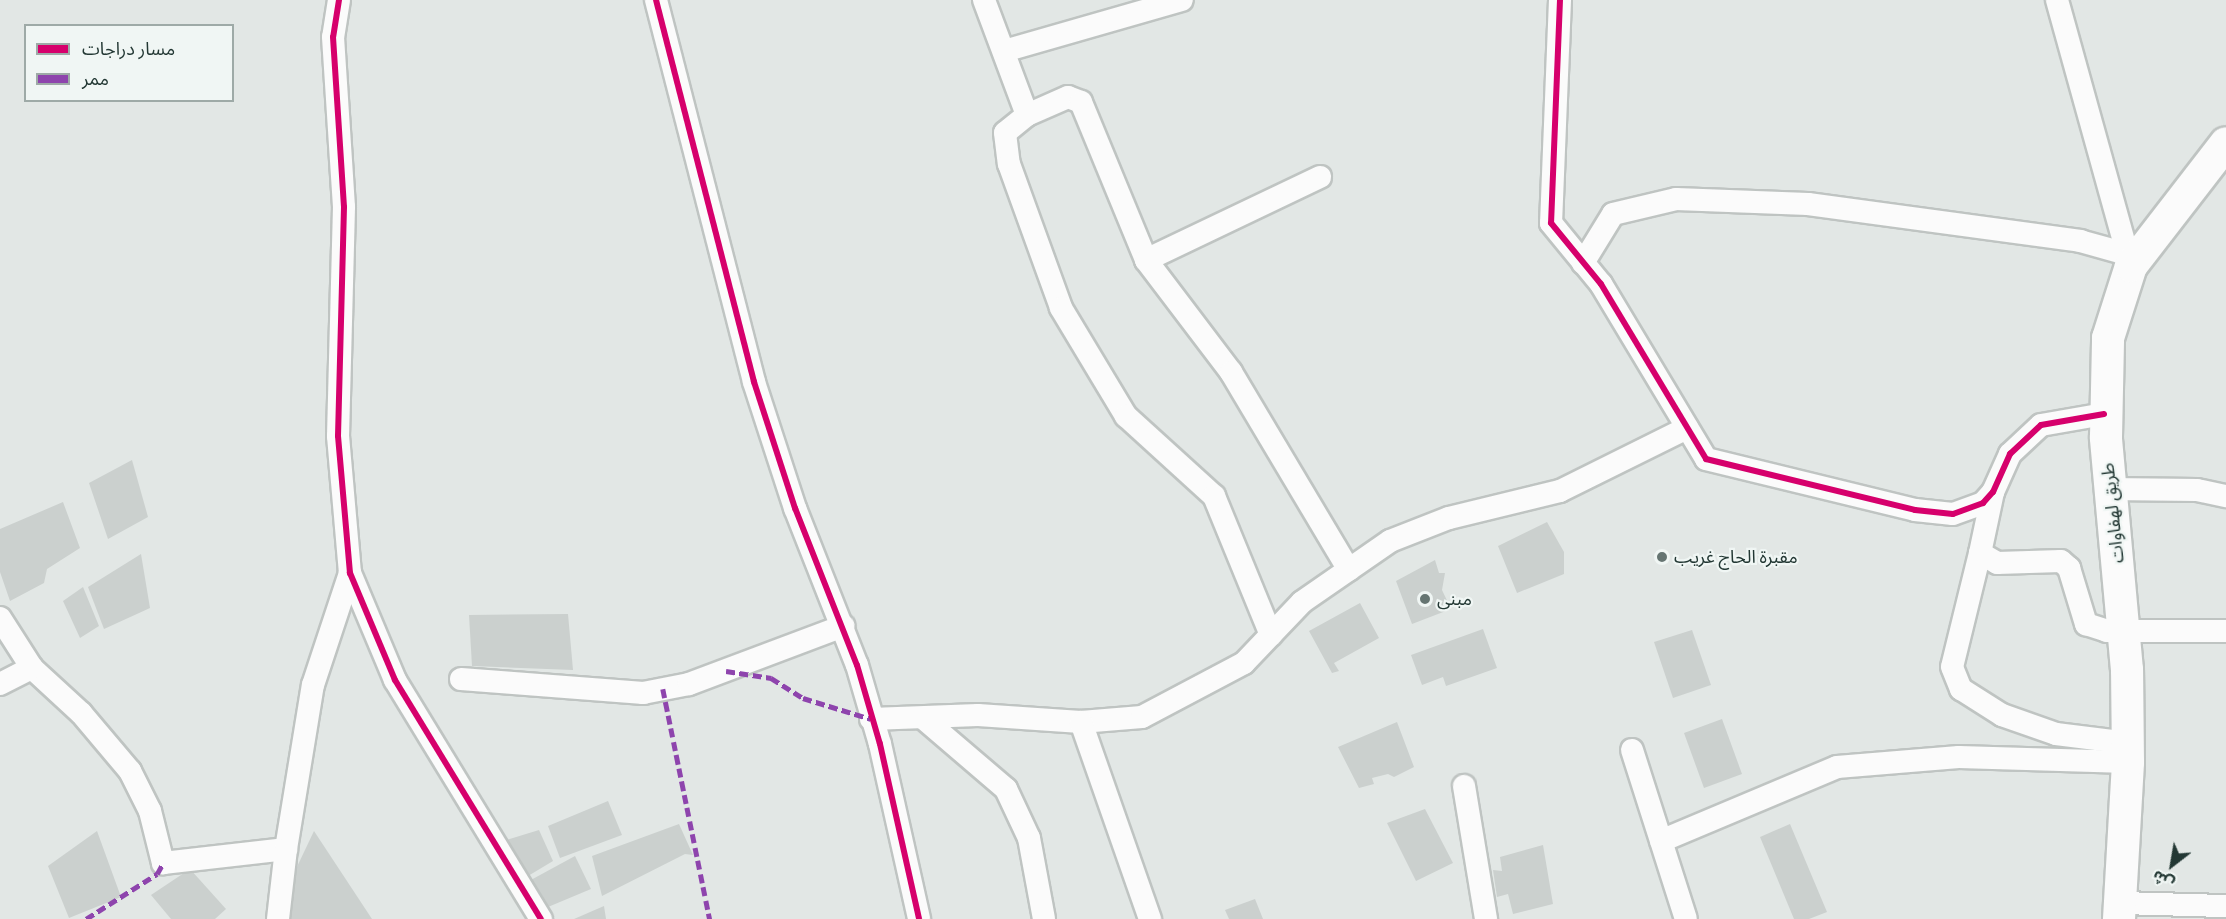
<!DOCTYPE html>
<html>
<head>
<meta charset="utf-8">
<style>
	body { margin:0 }
	#map { position:relative; width:2226px; height:919px; overflow:hidden; background:#e2e7e5; font-family:"PT Sans Narrow","Noto Sans Arabic",sans-serif }
	div>[style] { position:absolute }
	.building>* { inset:0; background:#cbd0ce }
	.roads { filter:drop-shadow(2px 0 #bfc4c2) drop-shadow(-2px 0 #bfc4c2) drop-shadow(0 2px #bfc4c2) drop-shadow(0 -2px #bfc4c2) }
	.street>* { height:22px; margin:-11px; padding:0 11px; transform-origin:11px; border-radius:11px; background:#fbfbfb }
	.secondary>* { height:32px; margin:-16px; padding:0 16px; transform-origin:16px; border-radius:16px; background:#fbfbfb }
	.quiet>* { height:4.5px; margin-top:-2.25px; transform-origin:0; background:repeating-linear-gradient(90deg,#8e44ad 0 9px,transparent 0 13.5px) }
	.cycleway>* { height:6px; margin:-3px; padding:0 3px; transform-origin:3px; border-radius:3px; background:#d6006c }
	.dots>* { width:16px; height:16px; translate:-50% -50%; box-sizing:border-box; border:3px solid #f0f6f4; border-radius:50% }
	span { translate:-50% -50%; white-space:nowrap; text-align:center; line-height:1.15; -webkit-text-stroke:4.5px #f0f6f4; paint-order:stroke }
	.street-label { font-size:18px; color:#233834 }
	.poi-label { font-size:18px; color:#233834 }
	.left { translate:0 -50%; text-align:left }
	.legend { position:absolute; left:24px; top:24px; width:210px; height:78px; box-sizing:border-box; background:#f0f6f4; border:2px solid #9eaaa7; margin:0; padding:8px 10px; list-style:none; font-size:18px; color:#233834 }
	.legend li { display:flex; align-items:center; gap:12px; height:30px }
	.legend b { width:30px; border:2px solid #9eaaa7 }
	.north { position:absolute; left:2142px; top:835px; width:60px; height:60px; -webkit-text-stroke:4px #f0f6f4; paint-order:stroke; rotate:211deg; font-size:16px; font-weight:700; line-height:24px; text-align:center; color:#233834 }
	.north::after { content:''; display:block; margin:auto; width:21px; height:27px; background:#233834; clip-path:polygon(50% 0,100% 100%,50% 72%,0 100%) }
</style>
</head>
<body>
<div id="map">
	<div class="building">
		<i style="clip-path:polygon(132px 460px,148px 517px,108px 539px,89px 483px)"></i>
		<i style="clip-path:polygon(63px 502px,80px 548px,47px 569px,44px 583px,10px 601px,0 572px,0 529px)"></i>
		<i style="clip-path:polygon(1547px 522px,1564px 552px,1564px 574px,1517px 593px,1498px 546px)"></i>
		<i style="clip-path:polygon(141px 554px,150px 608px,104px 629px,88px 587px)"></i>
		<i style="clip-path:polygon(1435px 560px,1439px 573px,1445px 573px,1442px 590px,1451px 609px,1412px 624px,1396px 581px)"></i>
		<i style="clip-path:polygon(83px 587px,99px 626px,80px 638px,63px 601px)"></i>
		<i style="clip-path:polygon(1360px 603px,1379px 638px,1334px 663px,1339px 671px,1332px 673px,1309px 631px)"></i>
		<i style="clip-path:polygon(568px 614px,573px 670px,472px 666px,469px 615px)"></i>
		<i style="clip-path:polygon(1483px 629px,1497px 668px,1446px 686px,1443px 677px,1422px 685px,1411px 655px)"></i>
		<i style="clip-path:polygon(1692px 630px,1711px 685px,1673px 698px,1654px 642px)"></i>
		<i style="clip-path:polygon(1722px 719px,1742px 774px,1704px 788px,1684px 733px)"></i>
		<i style="clip-path:polygon(1397px 722px,1414px 767px,1394px 777px,1388px 774px,1372px 778px,1374px 784px,1359px 788px,1338px 747px)"></i>
		<i style="clip-path:polygon(608px 801px,622px 835px,560px 858px,548px 826px)"></i>
		<i style="clip-path:polygon(1425px 809px,1453px 863px,1416px 881px,1387px 823px)"></i>
		<i style="clip-path:polygon(679px 824px,693px 855px,685px 854px,602px 896px,592px 856px)"></i>
		<i style="clip-path:polygon(1790px 824px,1827px 912px,1809px 919px,1794px 919px,1760px 837px)"></i>
		<i style="clip-path:polygon(539px 830px,553px 861px,523px 879px,500px 842px)"></i>
		<i style="clip-path:polygon(97px 831px,121px 897px,69px 918px,48px 866px)"></i>
		<i style="clip-path:polygon(314px 831px,372px 919px,289px 919px,286px 890px)"></i>
		<i style="clip-path:polygon(1543px 845px,1553px 904px,1513px 914px,1508px 894px,1497px 897px,1493px 870px,1502px 871px,1500px 857px)"></i>
		<i style="clip-path:polygon(575px 856px,591px 889px,548px 907px,529px 881px)"></i>
		<i style="clip-path:polygon(190px 869px,226px 909px,215px 919px,171px 919px,151px 895px)"></i>
		<i style="clip-path:polygon(1255px 899px,1263px 919px,1229px 919px,1225px 910px)"></i>
		<i style="clip-path:polygon(604px 906px,606px 919px,574px 919px)"></i>
	</div>
	<div class="roads">
		<div class="street">
			<i style="left:339px;top:0;width:37px;rotate:99deg"></i>
			<i style="left:333px;top:37px;width:170px;rotate:86.3deg"></i>
			<i style="left:344px;top:207px;width:229px;rotate:91.5deg"></i>
			<i style="left:338px;top:436px;width:138px;rotate:85deg"></i>
			<i style="left:350px;top:573px;width:116px;rotate:67.2deg"></i>
			<i style="left:395px;top:680px;width:280px;rotate:58.6deg"></i>
			<i style="left:656px;top:0;width:394px;rotate:75.6deg"></i>
			<i style="left:754px;top:382px;width:133px;rotate:72deg"></i>
			<i style="left:795px;top:508px;width:169px;rotate:68.5deg"></i>
			<i style="left:857px;top:665px;width:82px;rotate:73.8deg"></i>
			<i style="left:880px;top:744px;width:179px;rotate:77.4deg"></i>
			<i style="left:984px;top:0;width:123px;rotate:69.5deg"></i>
			<i style="left:1027px;top:115px;width:28px;rotate:141deg"></i>
			<i style="left:1005px;top:133px;width:31px;rotate:83deg"></i>
			<i style="left:1009px;top:164px;width:153px;rotate:70.1deg"></i>
			<i style="left:1061px;top:308px;width:126px;rotate:59deg"></i>
			<i style="left:1126px;top:416px;width:119px;rotate:42.3deg"></i>
			<i style="left:1214px;top:496px;width:150px;rotate:67.7deg"></i>
			<i style="left:1560px;top:0;width:223px;rotate:92.3deg"></i>
			<i style="left:1551px;top:223px;width:79px;rotate:50.7deg"></i>
			<i style="left:1601px;top:284px;width:204px;rotate:59deg"></i>
			<i style="left:1706px;top:459px;width:215px;rotate:13.7deg"></i>
			<i style="left:1915px;top:510px;width:38px;rotate:6deg"></i>
			<i style="left:1953px;top:514px;width:32px;rotate:-20deg"></i>
			<i style="left:1983px;top:503px;width:15px;rotate:-48deg"></i>
			<i style="left:1993px;top:492px;width:42px;rotate:-65.9deg"></i>
			<i style="left:2010px;top:454px;width:42px;rotate:-43.1deg"></i>
			<i style="left:2041px;top:425px;width:64px;rotate:-9.9deg"></i>
			<i style="left:2057px;top:0;width:274px;rotate:74.5deg"></i>
			<i style="left:1004px;top:51px;width:185px;rotate:-16deg"></i>
			<i style="left:1027px;top:115px;width:45px;rotate:-23.7deg"></i>
			<i style="left:1068px;top:97px;width:14px;rotate:21deg"></i>
			<i style="left:1081px;top:102px;width:171px;rotate:67.6deg"></i>
			<i style="left:1146px;top:260px;width:141px;rotate:52.8deg"></i>
			<i style="left:1231px;top:372px;width:230px;rotate:59.2deg"></i>
			<i style="left:1146px;top:260px;width:193px;rotate:-25.5deg"></i>
			<i style="left:1583px;top:263px;width:57px;rotate:-58.5deg"></i>
			<i style="left:1613px;top:214px;width:65px;rotate:-13.4deg"></i>
			<i style="left:1676px;top:199px;width:132px;rotate:2.2deg"></i>
			<i style="left:1808px;top:204px;width:275px;rotate:7.7deg"></i>
			<i style="left:2080px;top:241px;width:49px;rotate:15.5deg"></i>
			<i style="left:2109px;top:489px;width:88px;rotate:0.7deg"></i>
			<i style="left:2197px;top:490px;width:30px;rotate:12deg"></i>
			<i style="left:1993px;top:492px;width:62px;rotate:102deg"></i>
			<i style="left:1980px;top:553px;width:20px;rotate:30deg"></i>
			<i style="left:1997px;top:563px;width:64px;rotate:-1.8deg"></i>
			<i style="left:2061px;top:561px;width:11px;rotate:41deg"></i>
			<i style="left:2069px;top:568px;width:59px;rotate:73.1deg"></i>
			<i style="left:2086px;top:624px;width:22px;rotate:18deg"></i>
			<i style="left:2107px;top:631px;width:119px"></i>
			<i style="left:1980px;top:553px;width:117px;rotate:103.8deg"></i>
			<i style="left:1952px;top:667px;width:24px;rotate:68deg"></i>
			<i style="left:1961px;top:689px;width:49px;rotate:32.4deg"></i>
			<i style="left:2002px;top:715px;width:57px;rotate:19.4deg"></i>
			<i style="left:2056px;top:734px;width:73px;rotate:7.1deg"></i>
			<i style="left:0;top:618px;width:59px;rotate:57.4deg"></i>
			<i style="left:32px;top:668px;width:67px;rotate:42.6deg"></i>
			<i style="left:81px;top:713px;width:76px;rotate:49.8deg"></i>
			<i style="left:130px;top:771px;width:45px;rotate:63.4deg"></i>
			<i style="left:150px;top:811px;width:54px;rotate:76deg"></i>
			<i style="left:163px;top:863px;width:124px;rotate:-6.5deg"></i>
			<i style="left:286px;top:849px;width:166px;rotate:-80.7deg"></i>
			<i style="left:313px;top:685px;width:118px;rotate:-71.7deg"></i>
			<i style="left:461px;top:679px;width:183px;rotate:4.4deg"></i>
			<i style="left:643px;top:693px;width:47px;rotate:-11.1deg"></i>
			<i style="left:689px;top:684px;width:165px;rotate:-20.6deg"></i>
			<i style="left:0;top:684px;width:36px;rotate:-27deg"></i>
			<i style="left:923px;top:718px;width:109px;rotate:40.5deg"></i>
			<i style="left:1006px;top:789px;width:54px;rotate:64.9deg"></i>
			<i style="left:1029px;top:838px;width:82px;rotate:79.5deg"></i>
			<i style="left:871px;top:719px;width:107px;rotate:-2.1deg"></i>
			<i style="left:978px;top:715px;width:103px;rotate:3.9deg"></i>
			<i style="left:1081px;top:722px;width:61px;rotate:-4.7deg"></i>
			<i style="left:1142px;top:717px;width:115px;rotate:-27.9deg"></i>
			<i style="left:1244px;top:663px;width:84px;rotate:-46.4deg"></i>
			<i style="left:1302px;top:602px;width:107px;rotate:-34.7deg"></i>
			<i style="left:1390px;top:541px;width:63px;rotate:-21.3deg"></i>
			<i style="left:1449px;top:518px;width:114px;rotate:-13.7deg"></i>
			<i style="left:1560px;top:491px;width:142px;rotate:-26.4deg"></i>
			<i style="left:1081px;top:722px;width:209px;rotate:70.7deg"></i>
			<i style="left:1632px;top:750px;width:177px;rotate:72.3deg"></i>
			<i style="left:1464px;top:786px;width:135px;rotate:80.6deg"></i>
			<i style="left:1661px;top:841px;width:191px;rotate:-22.8deg"></i>
			<i style="left:1837px;top:767px;width:122px;rotate:-4.7deg"></i>
			<i style="left:1959px;top:757px;width:169px;rotate:1.7deg"></i>
			<i style="left:2122px;top:903px;width:104px;rotate:1.7deg"></i>
			<i style="left:278px;top:919px;width:70px;rotate:-83.5deg"></i>
		</div>
		<div class="secondary">
			<i style="left:2119px;top:919px;width:157px;rotate:-86.7deg"></i>
			<i style="left:2128px;top:762px;width:92px;rotate:-90.6deg"></i>
			<i style="left:2127px;top:670px;width:234px;rotate:-95.2deg"></i>
			<i style="left:2106px;top:437px;width:99px;rotate:-88.8deg"></i>
			<i style="left:2108px;top:338px;width:76px;rotate:-72.3deg"></i>
			<i style="left:2131px;top:266px;width:155px;rotate:-52.3deg"></i>
		</div>
	</div>
	<div class="quiet">
		<i style="left:726px;top:671px;width:46px;rotate:8.8deg"></i>
		<i style="left:771px;top:678px;width:38px;rotate:32deg"></i>
		<i style="left:803px;top:698px;width:71px;rotate:17.2deg"></i>
		<i style="left:663px;top:689px;width:235px;rotate:78.5deg"></i>
		<i style="left:86px;top:919px;width:84px;rotate:-32.4deg"></i>
		<i style="left:157px;top:874px;width:13px;rotate:-61deg"></i>
	</div>
	<div class="cycleway">
		<i style="left:339px;top:0;width:37px;rotate:99deg"></i>
		<i style="left:333px;top:37px;width:170px;rotate:86.3deg"></i>
		<i style="left:344px;top:207px;width:229px;rotate:91.5deg"></i>
		<i style="left:338px;top:436px;width:138px;rotate:85deg"></i>
		<i style="left:350px;top:573px;width:116px;rotate:67.2deg"></i>
		<i style="left:395px;top:680px;width:280px;rotate:58.6deg"></i>
		<i style="left:656px;top:0;width:394px;rotate:75.6deg"></i>
		<i style="left:754px;top:382px;width:133px;rotate:72deg"></i>
		<i style="left:795px;top:508px;width:169px;rotate:68.5deg"></i>
		<i style="left:857px;top:665px;width:82px;rotate:73.8deg"></i>
		<i style="left:880px;top:744px;width:179px;rotate:77.4deg"></i>
		<i style="left:1560px;top:0;width:223px;rotate:92.3deg"></i>
		<i style="left:1551px;top:223px;width:79px;rotate:50.7deg"></i>
		<i style="left:1601px;top:284px;width:204px;rotate:59deg"></i>
		<i style="left:1706px;top:459px;width:215px;rotate:13.7deg"></i>
		<i style="left:1915px;top:510px;width:38px;rotate:6deg"></i>
		<i style="left:1953px;top:514px;width:32px;rotate:-20deg"></i>
		<i style="left:1983px;top:503px;width:15px;rotate:-48deg"></i>
		<i style="left:1993px;top:492px;width:42px;rotate:-65.9deg"></i>
		<i style="left:2010px;top:454px;width:42px;rotate:-43.1deg"></i>
		<i style="left:2041px;top:425px;width:64px;rotate:-9.9deg"></i>
	</div>
	<div class="dots">
		<i style="left:1662px;top:557px;background:#667572"></i>
		<i style="left:1425px;top:599px;background:#667572"></i>
	</div>
	<div class="street-label">
		<span style="left:2113px;top:513px;rotate:-96deg">طريق لهفاوات</span>
	</div>
	<div class="poi-label">
		<span class="left" style="left:1674px;top:557px">مقبرة الحاج غريب</span>
		<span class="left" style="left:1437px;top:599px">مبنى</span>
	</div>
	<ul class="legend">
	<li><b style="height:8px;background:#d6006c"></b>مسار دراجات</li>
	<li><b style="height:8px;background:#8e44ad"></b>ممر</li>
	</ul>
	<div class="north">ش</div>
</div>
</body>
</html>
